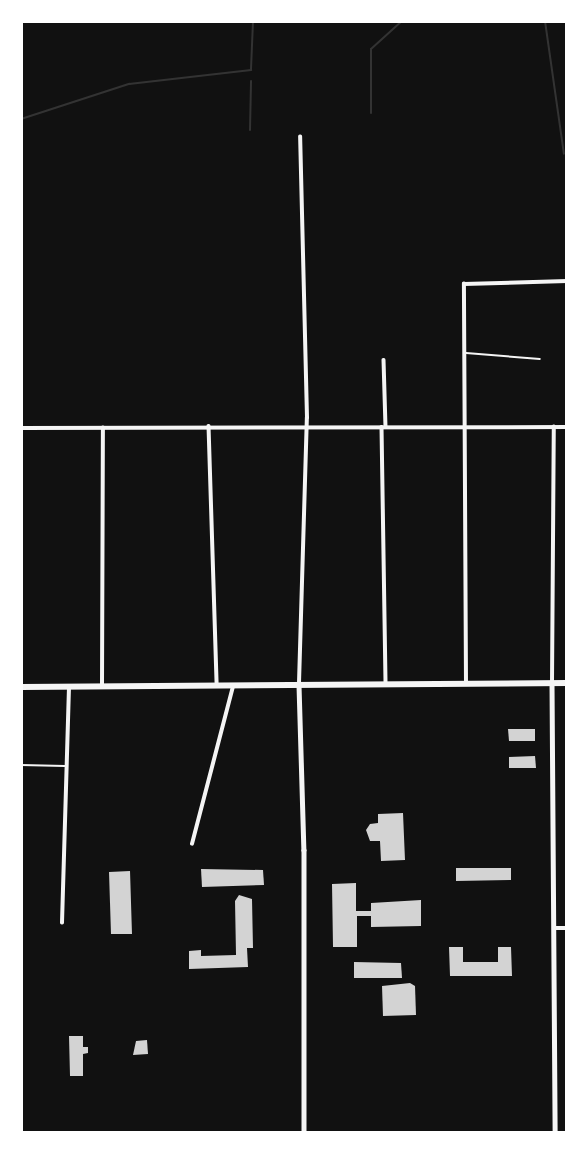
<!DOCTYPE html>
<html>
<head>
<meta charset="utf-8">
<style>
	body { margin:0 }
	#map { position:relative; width:588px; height:1154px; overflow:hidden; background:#111; font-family:"Nunito Sans",sans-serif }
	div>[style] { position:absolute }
	.stream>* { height:2px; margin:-1px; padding:0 1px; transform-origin:1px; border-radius:1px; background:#333 }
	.building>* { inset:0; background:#d3d3d3 }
	.service>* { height:2px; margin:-1px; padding:0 1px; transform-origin:1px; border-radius:1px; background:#f5f5f5 }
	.minor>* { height:3.5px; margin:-1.75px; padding:0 1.75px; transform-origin:1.75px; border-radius:1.75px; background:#f5f5f5 }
	.tertiary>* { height:4.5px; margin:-2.25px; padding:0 2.25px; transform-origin:2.25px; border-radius:2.25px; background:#f5f5f5 }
	.primary>* { height:6px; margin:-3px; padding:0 3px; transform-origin:3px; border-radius:3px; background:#f5f5f5 }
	span { translate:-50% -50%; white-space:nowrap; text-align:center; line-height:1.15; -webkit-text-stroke:7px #fff; paint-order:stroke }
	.frame { position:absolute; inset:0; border:23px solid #fff; pointer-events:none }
</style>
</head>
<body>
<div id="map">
	<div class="stream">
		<i style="left:545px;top:21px;width:134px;rotate:81.9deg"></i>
		<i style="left:251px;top:69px;width:48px;rotate:-87.6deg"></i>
		<i style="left:371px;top:113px;width:64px;rotate:-90deg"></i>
		<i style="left:371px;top:49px;width:42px;rotate:-42.1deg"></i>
		<i style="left:21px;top:119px;width:114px;rotate:-18deg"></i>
		<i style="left:129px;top:84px;width:123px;rotate:-6.5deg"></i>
		<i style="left:250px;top:130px;width:49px;rotate:-88.8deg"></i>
	</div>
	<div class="building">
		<i style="clip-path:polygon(508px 729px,535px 729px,535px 741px,509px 741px)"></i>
		<i style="clip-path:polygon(535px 756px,536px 768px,509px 768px,509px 757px)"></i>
		<i style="clip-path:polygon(403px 813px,405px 860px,381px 861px,380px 841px,370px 841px,366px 830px,370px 824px,378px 823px,378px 814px)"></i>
		<i style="clip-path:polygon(456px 868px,511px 868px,511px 880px,456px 881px)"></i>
		<i style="clip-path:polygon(201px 869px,263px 870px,264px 885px,202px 887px)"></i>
		<i style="clip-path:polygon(130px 871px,132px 934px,111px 934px,109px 872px)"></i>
		<i style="clip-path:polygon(356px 883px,356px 911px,371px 911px,371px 903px,421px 900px,421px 926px,371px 927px,371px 916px,357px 916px,357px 947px,333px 947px,332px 884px)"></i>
		<i style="clip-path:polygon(239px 895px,252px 899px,253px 948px,247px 948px,248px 967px,189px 969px,189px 951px,201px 950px,201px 956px,236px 955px,235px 901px)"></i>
		<i style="clip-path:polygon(449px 947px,463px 947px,463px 962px,498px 962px,498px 947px,511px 947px,512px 976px,450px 976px)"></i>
		<i style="clip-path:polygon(354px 962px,401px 963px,402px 978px,354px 978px)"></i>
		<i style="clip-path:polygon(410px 983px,415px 986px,416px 1015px,383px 1016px,382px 986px)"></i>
		<i style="clip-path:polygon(69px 1036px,83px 1036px,83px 1047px,88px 1047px,88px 1053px,83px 1054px,83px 1076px,70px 1076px)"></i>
		<i style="clip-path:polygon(147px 1040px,148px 1054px,133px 1055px,136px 1041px)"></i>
	</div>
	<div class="service">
		<i style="left:466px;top:353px;width:74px;rotate:4.6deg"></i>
		<i style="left:21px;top:765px;width:44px;rotate:1.3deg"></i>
	</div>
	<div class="minor">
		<i style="left:384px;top:360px;width:67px;rotate:88.3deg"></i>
		<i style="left:209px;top:426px;width:259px;rotate:88.2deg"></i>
		<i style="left:382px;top:427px;width:257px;rotate:89.1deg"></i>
		<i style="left:21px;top:428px;width:546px;rotate:-0.1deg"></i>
		<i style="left:299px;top:683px;width:265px;rotate:-88.3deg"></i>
		<i style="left:307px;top:418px;width:281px;rotate:-91.4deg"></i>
		<i style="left:466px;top:683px;width:399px;rotate:-90.3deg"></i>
		<i style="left:464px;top:284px;width:103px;rotate:-1.7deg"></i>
		<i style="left:552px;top:683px;width:256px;rotate:-89.6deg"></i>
		<i style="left:102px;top:686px;width:258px;rotate:-89.8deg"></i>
		<i style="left:192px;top:844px;width:162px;rotate:-75.4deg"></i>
		<i style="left:62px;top:923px;width:236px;rotate:-88.3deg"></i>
		<i style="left:554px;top:928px;width:13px"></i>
	</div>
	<div class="tertiary">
		<i style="left:552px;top:683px;width:450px;rotate:89.6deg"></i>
		<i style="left:299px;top:685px;width:165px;rotate:88.3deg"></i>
		<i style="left:304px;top:850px;width:283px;rotate:90deg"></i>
	</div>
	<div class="primary">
		<i style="left:21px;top:687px;width:546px;rotate:-0.42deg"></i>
	</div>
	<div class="frame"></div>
</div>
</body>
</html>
